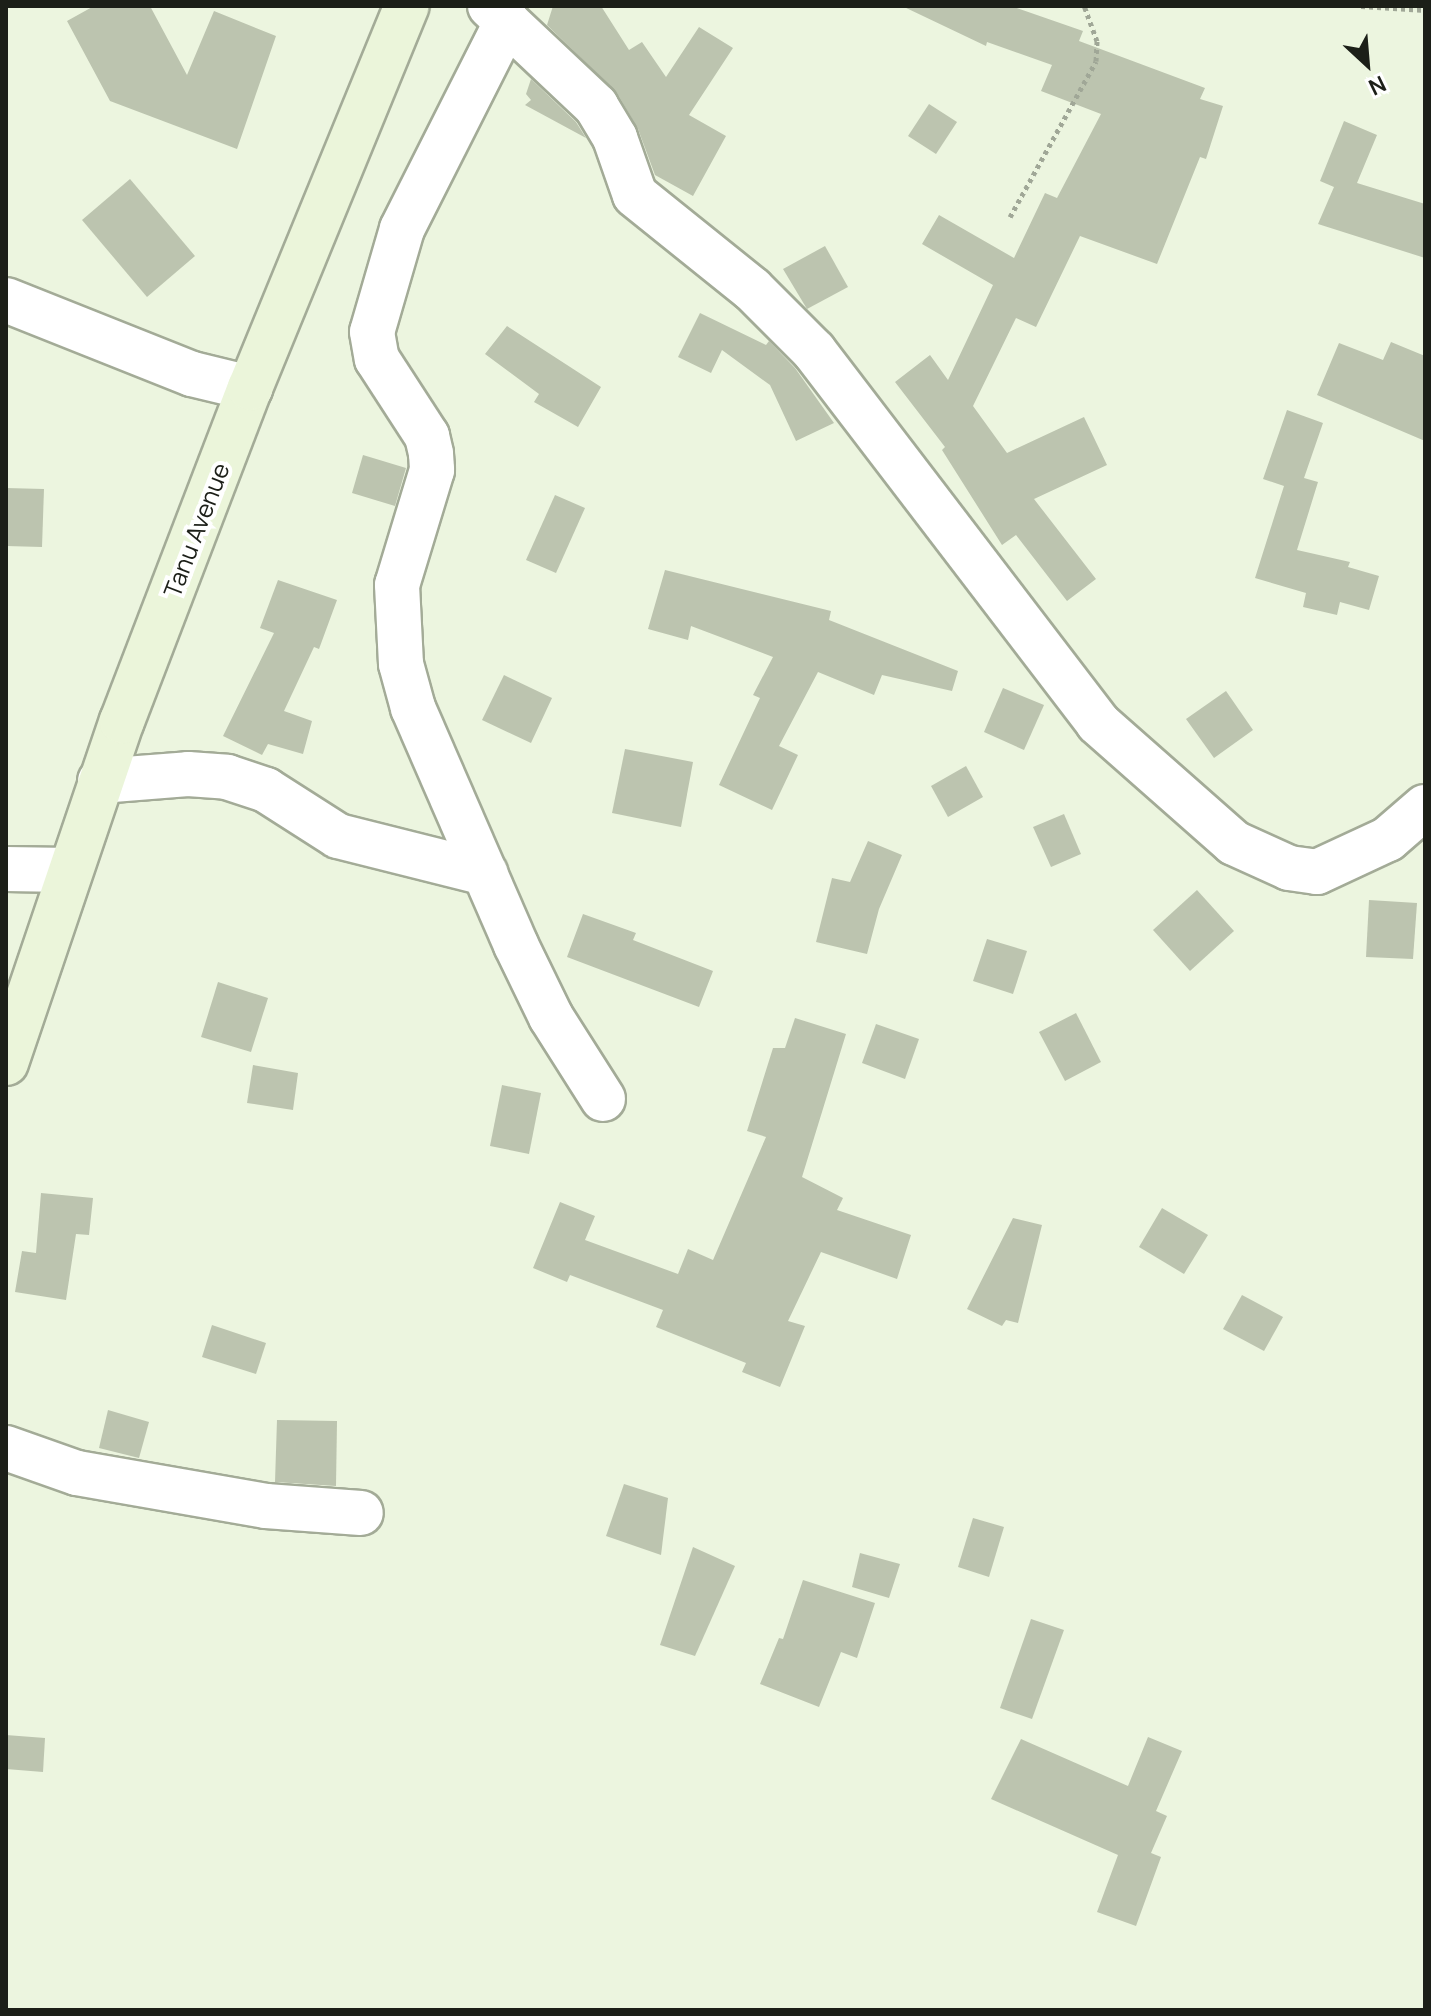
<!DOCTYPE html>
<html>
<head>
<meta charset="utf-8">
<style>
	body { margin:0 }
	#map { position:relative; width:1431px; height:2016px; overflow:hidden; background:#ecf5df; font-family:Manrope,sans-serif }
	div>[style] { position:absolute }
	.building>* { inset:0; background:#bcc4af }
	.path>* { height:5px; margin-top:-2.5px; transform-origin:0; background:repeating-linear-gradient(90deg,#a0a797 0 4px,transparent 0 8px) }
	.roads { filter:drop-shadow(2px 0 #a3ab97) drop-shadow(-2px 0 #a3ab97) drop-shadow(0 2px #a3ab97) drop-shadow(0 -2px #a3ab97) }
	.street>* { height:44px; margin:-22px; padding:0 22px; transform-origin:22px; border-radius:22px; background:#fff }
	.secondary>* { height:44px; margin:-22px; padding:0 22px; transform-origin:22px; border-radius:22px; background:#ebf5da }
	span { translate:-50% -50%; white-space:nowrap; text-align:center; line-height:1.15; -webkit-text-stroke:8px #fff; paint-order:stroke }
	.street-label { font-size:24px; color:#1c1f18 }
	.frame { position:absolute; inset:0; border:8px solid #1c1f18; pointer-events:none }
	.north { position:absolute; left:1327px; top:24px; width:80px; height:80px; -webkit-text-stroke:6px #fff; paint-order:stroke; rotate:154deg; font-size:22px; font-weight:700; line-height:32px; text-align:center; color:#1c1f18 }
	.north::after { content:''; display:block; margin:auto; width:28px; height:36px; background:#1c1f18; clip-path:polygon(50% 0,100% 100%,50% 72%,0 100%) }
</style>
</head>
<body>
<div id="map">
	<div class="building">
		<i style="clip-path:polygon(94px 6px,150px 6px,187px 75px,214px 11px,276px 36px,237px 149px,110px 101px,67px 21px)"></i>
		<i style="clip-path:polygon(553px 6px,601px 6px,629px 50px,642px 42px,666px 77px,699px 27px,733px 48px,689px 115px,726px 136px,693px 196px,655px 175px,638px 129px,617px 93px,547px 25px)"></i>
		<i style="clip-path:polygon(902px 6px,1011px 6px,1083px 31px,1079px 41px,1205px 88px,1200px 99px,1223px 106px,1206px 159px,1200px 157px,1157px 264px,1080px 236px,1036px 327px,1016px 318px,973px 406px,1007px 453px,1084px 417px,1107px 465px,1034px 499px,1096px 579px,1067px 601px,1016px 535px,1002px 545px,942px 450px,945px 447px,895px 382px,930px 355px,948px 380px,993px 285px,922px 244px,939px 215px,1014px 258px,1045px 193px,1057px 198px,1101px 114px,1041px 91px,1052px 65px,987px 42px,986px 46px)"></i>
		<i style="clip-path:polygon(531px 79px,576px 122px,586px 138px,525px 105px,531px 100px,526px 94px)"></i>
		<i style="clip-path:polygon(929px 104px,957px 122px,936px 154px,908px 136px)"></i>
		<i style="clip-path:polygon(1344px 121px,1377px 135px,1357px 183px,1425px 204px,1425px 258px,1318px 224px,1334px 187px,1320px 181px)"></i>
		<i style="clip-path:polygon(130px 179px,195px 256px,147px 297px,82px 220px)"></i>
		<i style="clip-path:polygon(825px 246px,848px 287px,807px 309px,783px 269px)"></i>
		<i style="clip-path:polygon(700px 313px,766px 345px,769px 341px,795px 368px,834px 423px,796px 441px,770px 385px,722px 350px,711px 373px,678px 357px)"></i>
		<i style="clip-path:polygon(507px 326px,601px 387px,578px 427px,534px 402px,539px 394px,485px 354px)"></i>
		<i style="clip-path:polygon(1391px 342px,1425px 356px,1425px 441px,1317px 395px,1339px 343px,1383px 360px)"></i>
		<i style="clip-path:polygon(1287px 410px,1323px 423px,1304px 478px,1318px 482px,1297px 550px,1350px 562px,1348px 567px,1379px 576px,1369px 610px,1340px 602px,1337px 615px,1303px 607px,1306px 593px,1255px 578px,1284px 486px,1263px 479px)"></i>
		<i style="clip-path:polygon(363px 455px,406px 468px,395px 506px,352px 493px)"></i>
		<i style="clip-path:polygon(6px 488px,44px 489px,42px 547px,6px 546px)"></i>
		<i style="clip-path:polygon(555px 495px,585px 508px,556px 573px,526px 560px)"></i>
		<i style="clip-path:polygon(665px 570px,831px 611px,829px 620px,958px 671px,952px 691px,882px 675px,874px 695px,818px 672px,779px 746px,798px 755px,772px 810px,719px 785px,760px 698px,753px 695px,773px 657px,691px 626px,688px 640px,648px 629px)"></i>
		<i style="clip-path:polygon(278px 580px,337px 600px,319px 649px,314px 647px,284px 711px,312px 721px,303px 754px,268px 744px,262px 755px,223px 736px,274px 633px,260px 628px)"></i>
		<i style="clip-path:polygon(504px 675px,552px 698px,531px 743px,482px 720px)"></i>
		<i style="clip-path:polygon(1003px 688px,1044px 705px,1024px 750px,984px 732px)"></i>
		<i style="clip-path:polygon(1226px 691px,1253px 730px,1214px 758px,1186px 719px)"></i>
		<i style="clip-path:polygon(625px 749px,693px 762px,681px 827px,612px 813px)"></i>
		<i style="clip-path:polygon(966px 766px,983px 797px,948px 817px,931px 786px)"></i>
		<i style="clip-path:polygon(1064px 814px,1081px 854px,1051px 867px,1033px 827px)"></i>
		<i style="clip-path:polygon(868px 841px,902px 855px,879px 909px,867px 954px,816px 942px,832px 878px,850px 882px)"></i>
		<i style="clip-path:polygon(1197px 890px,1234px 931px,1190px 971px,1153px 930px)"></i>
		<i style="clip-path:polygon(1369px 900px,1417px 903px,1413px 959px,1366px 957px)"></i>
		<i style="clip-path:polygon(583px 914px,636px 933px,633px 940px,713px 971px,699px 1007px,567px 957px)"></i>
		<i style="clip-path:polygon(987px 939px,1027px 951px,1013px 994px,973px 981px)"></i>
		<i style="clip-path:polygon(218px 982px,268px 998px,251px 1052px,201px 1037px)"></i>
		<i style="clip-path:polygon(1076px 1013px,1101px 1062px,1065px 1081px,1039px 1032px)"></i>
		<i style="clip-path:polygon(795px 1018px,846px 1034px,802px 1177px,843px 1198px,837px 1210px,911px 1235px,897px 1279px,821px 1252px,788px 1321px,805px 1326px,780px 1387px,742px 1372px,746px 1363px,656px 1327px,663px 1310px,570px 1275px,567px 1282px,533px 1268px,560px 1202px,595px 1216px,585px 1240px,678px 1274px,688px 1249px,713px 1260px,766px 1137px,747px 1131px,773px 1048px,785px 1048px)"></i>
		<i style="clip-path:polygon(876px 1024px,919px 1039px,905px 1079px,862px 1063px)"></i>
		<i style="clip-path:polygon(253px 1065px,298px 1073px,293px 1110px,247px 1103px)"></i>
		<i style="clip-path:polygon(502px 1085px,541px 1093px,529px 1154px,490px 1146px)"></i>
		<i style="clip-path:polygon(41px 1193px,93px 1198px,89px 1235px,76px 1234px,66px 1300px,15px 1292px,22px 1251px,36px 1253px)"></i>
		<i style="clip-path:polygon(1162px 1208px,1208px 1235px,1184px 1274px,1139px 1247px)"></i>
		<i style="clip-path:polygon(1013px 1218px,1042px 1225px,1018px 1323px,1006px 1320px,1002px 1326px,967px 1309px)"></i>
		<i style="clip-path:polygon(1242px 1295px,1283px 1317px,1264px 1351px,1223px 1329px)"></i>
		<i style="clip-path:polygon(212px 1325px,266px 1343px,256px 1374px,202px 1357px)"></i>
		<i style="clip-path:polygon(108px 1410px,149px 1422px,139px 1458px,99px 1448px)"></i>
		<i style="clip-path:polygon(277px 1420px,337px 1421px,336px 1486px,275px 1482px)"></i>
		<i style="clip-path:polygon(624px 1484px,668px 1498px,661px 1555px,606px 1536px)"></i>
		<i style="clip-path:polygon(973px 1518px,1004px 1527px,989px 1577px,958px 1567px)"></i>
		<i style="clip-path:polygon(693px 1547px,735px 1566px,695px 1656px,660px 1645px)"></i>
		<i style="clip-path:polygon(860px 1553px,900px 1564px,889px 1598px,852px 1587px)"></i>
		<i style="clip-path:polygon(803px 1580px,875px 1603px,857px 1658px,841px 1652px,819px 1707px,760px 1684px,779px 1638px,783px 1639px)"></i>
		<i style="clip-path:polygon(1031px 1619px,1064px 1630px,1032px 1719px,1000px 1708px)"></i>
		<i style="clip-path:polygon(6px 1735px,45px 1738px,43px 1772px,6px 1769px)"></i>
		<i style="clip-path:polygon(1148px 1737px,1182px 1751px,1156px 1811px,1167px 1816px,1151px 1853px,1161px 1857px,1136px 1926px,1097px 1912px,1118px 1855px,991px 1799px,1021px 1739px,1128px 1786px)"></i>
	</div>
	<div class="path">
		<i style="left:1361px;top:6px;width:64px;rotate:3.6deg"></i>
		<i style="left:1010px;top:217px;width:178px;rotate:-61.1deg"></i>
		<i style="left:1096px;top:61px;width:20px;rotate:-87deg"></i>
		<i style="left:1097px;top:41px;width:37px;rotate:-110deg"></i>
	</div>
	<div class="roads">
		<div class="street">
			<i style="left:490px;top:6px;width:146px;rotate:43.3deg"></i>
			<i style="left:596px;top:106px;width:37px;rotate:59deg"></i>
			<i style="left:615px;top:138px;width:60px;rotate:70.7deg"></i>
			<i style="left:635px;top:195px;width:150px;rotate:38.8deg"></i>
			<i style="left:752px;top:289px;width:88px;rotate:45deg"></i>
			<i style="left:814px;top:351px;width:468px;rotate:52.6deg"></i>
			<i style="left:1098px;top:723px;width:181px;rotate:41.4deg"></i>
			<i style="left:1234px;top:843px;width:60px;rotate:24.4deg"></i>
			<i style="left:1289px;top:868px;width:28px;rotate:8deg"></i>
			<i style="left:1317px;top:872px;width:78px;rotate:-24.9deg"></i>
			<i style="left:1388px;top:839px;width:49px;rotate:-40.9deg"></i>
			<i style="left:507px;top:21px;width:233px;rotate:116.8deg"></i>
			<i style="left:402px;top:229px;width:107px;rotate:106.2deg"></i>
			<i style="left:372px;top:332px;width:27px;rotate:80deg"></i>
			<i style="left:377px;top:359px;width:92px;rotate:57deg"></i>
			<i style="left:427px;top:436px;width:18px;rotate:77deg"></i>
			<i style="left:431px;top:454px;width:16px;rotate:86deg"></i>
			<i style="left:432px;top:470px;width:120px;rotate:106.9deg"></i>
			<i style="left:397px;top:585px;width:79px;rotate:87.1deg"></i>
			<i style="left:401px;top:664px;width:46px;rotate:74.7deg"></i>
			<i style="left:413px;top:708px;width:258px;rotate:66.5deg"></i>
			<i style="left:516px;top:945px;width:80px;rotate:64.1deg"></i>
			<i style="left:551px;top:1017px;width:97px;rotate:57.6deg"></i>
			<i style="left:6px;top:300px;width:200px;rotate:21.7deg"></i>
			<i style="left:192px;top:374px;width:60px;rotate:13.6deg"></i>
			<i style="left:100px;top:781px;width:88px;rotate:-4.5deg"></i>
			<i style="left:188px;top:774px;width:39px;rotate:4deg"></i>
			<i style="left:227px;top:777px;width:41px;rotate:18.4deg"></i>
			<i style="left:266px;top:790px;width:85px;rotate:32.6deg"></i>
			<i style="left:338px;top:836px;width:152px;rotate:14.1deg"></i>
			<i style="left:6px;top:869px;width:63px;rotate:0.9deg"></i>
			<i style="left:6px;top:1448px;width:75px;rotate:19.4deg"></i>
			<i style="left:77px;top:1473px;width:192px;rotate:9.9deg"></i>
			<i style="left:266px;top:1506px;width:95px;rotate:4.2deg"></i>
		</div>
		<div class="secondary">
			<i style="left:6px;top:1063px;width:361px;rotate:-71.3deg"></i>
			<i style="left:122px;top:721px;width:357px;rotate:-69deg"></i>
			<i style="left:250px;top:388px;width:413px;rotate:-67.7deg"></i>
		</div>
	</div>
	<div class="street-label">
		<span style="left:196px;top:530px;rotate:-69deg">Tanu Avenue</span>
	</div>
	<div class="frame"></div>
	<div class="north">N</div>
</div>
</body>
</html>
